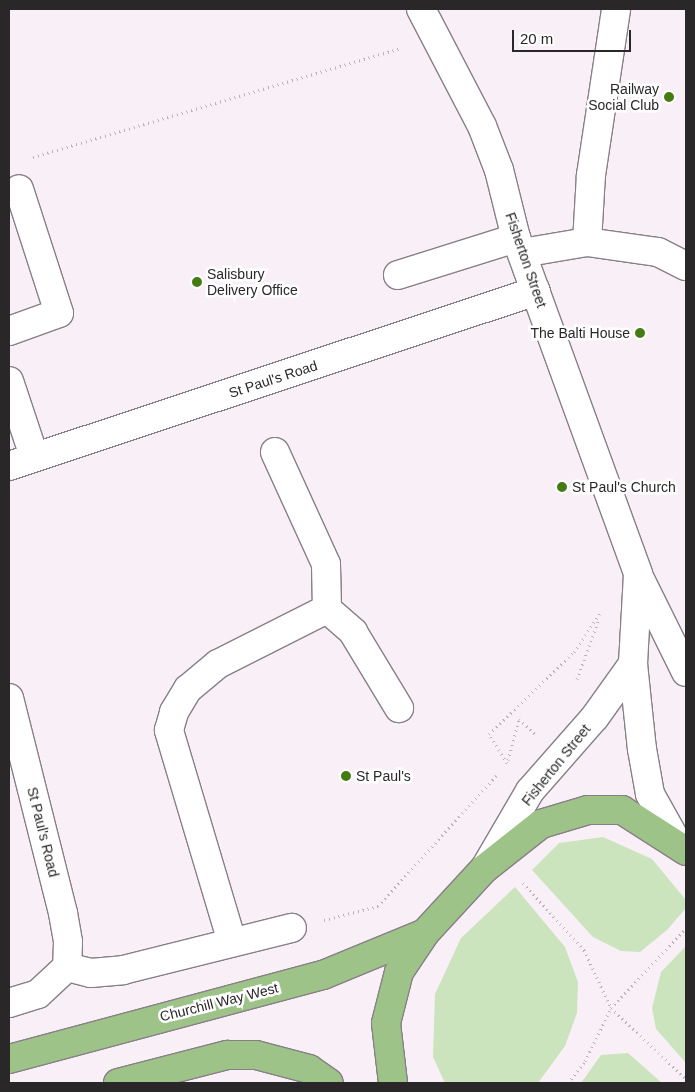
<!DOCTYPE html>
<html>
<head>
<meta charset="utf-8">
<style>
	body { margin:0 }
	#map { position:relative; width:695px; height:1092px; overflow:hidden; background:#f9f0f7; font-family:Helvetica,sans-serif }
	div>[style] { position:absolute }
	.green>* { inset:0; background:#cbe4bd }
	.path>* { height:3px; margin-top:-1.5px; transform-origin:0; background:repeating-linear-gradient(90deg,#bab3b8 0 1px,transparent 0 5px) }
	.roads { filter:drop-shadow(1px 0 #887f86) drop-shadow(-1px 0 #887f86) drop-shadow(0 1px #887f86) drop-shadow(0 -1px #887f86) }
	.minor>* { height:28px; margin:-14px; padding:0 14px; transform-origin:14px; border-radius:14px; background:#fff }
	.highway>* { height:28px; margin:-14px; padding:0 14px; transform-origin:14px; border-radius:14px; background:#9dc388 }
	.dots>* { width:14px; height:14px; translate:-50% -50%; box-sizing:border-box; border:2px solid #fff; border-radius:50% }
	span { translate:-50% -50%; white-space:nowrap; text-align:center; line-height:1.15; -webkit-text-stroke:5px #fff; paint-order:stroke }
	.poi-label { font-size:14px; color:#2a2729 }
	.right { translate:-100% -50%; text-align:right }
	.left { translate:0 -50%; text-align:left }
	.street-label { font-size:14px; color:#2a2729 }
	.frame { position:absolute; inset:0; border:10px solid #2a2729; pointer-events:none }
	.scale { position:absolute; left:512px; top:30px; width:119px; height:22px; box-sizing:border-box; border:2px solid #2a2729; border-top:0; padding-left:6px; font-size:15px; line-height:18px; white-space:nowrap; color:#2a2729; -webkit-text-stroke:4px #fff; paint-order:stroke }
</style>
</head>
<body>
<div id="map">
	<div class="green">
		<i style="clip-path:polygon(603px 837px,652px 859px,686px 900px,686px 908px,667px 930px,640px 952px,621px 951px,593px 937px,532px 870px,559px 843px)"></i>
		<i style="clip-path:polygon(515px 887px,565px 947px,578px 982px,577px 1013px,565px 1046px,538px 1083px,445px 1083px,433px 1057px,435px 994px,461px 938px)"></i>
		<i style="clip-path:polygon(686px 946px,686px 1063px,656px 1029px,652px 1008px,661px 972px)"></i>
		<i style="clip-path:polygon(628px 1053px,662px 1083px,581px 1083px,601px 1055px)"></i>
	</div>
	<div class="path">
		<i style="left:33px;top:157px;width:384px;rotate:-16.5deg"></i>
		<i style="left:577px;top:679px;width:64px;rotate:-69.9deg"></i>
		<i style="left:508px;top:760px;width:42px;rotate:-75deg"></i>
		<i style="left:519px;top:719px;width:22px;rotate:43deg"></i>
		<i style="left:507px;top:763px;width:34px;rotate:-122deg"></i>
		<i style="left:489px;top:734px;width:118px;rotate:-44deg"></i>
		<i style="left:574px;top:652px;width:47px;rotate:-56.3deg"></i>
		<i style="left:523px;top:883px;width:91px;rotate:47.7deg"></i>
		<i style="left:584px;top:950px;width:64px;rotate:65deg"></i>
		<i style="left:611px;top:1008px;width:103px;rotate:43.4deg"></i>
		<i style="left:324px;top:920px;width:56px;rotate:-14.5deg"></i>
		<i style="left:378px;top:906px;width:176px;rotate:-47.8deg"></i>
		<i style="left:568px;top:1083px;width:28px;rotate:-52deg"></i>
		<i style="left:585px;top:1061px;width:59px;rotate:-63.9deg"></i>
		<i style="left:611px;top:1008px;width:110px;rotate:-46.8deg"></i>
	</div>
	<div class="roads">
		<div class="minor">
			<i style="left:421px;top:9px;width:132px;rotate:62.5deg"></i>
			<i style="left:482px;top:126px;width:47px;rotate:68.9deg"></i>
			<i style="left:499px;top:170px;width:70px;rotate:76deg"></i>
			<i style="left:516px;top:238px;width:357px;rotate:70deg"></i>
			<i style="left:638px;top:574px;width:90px;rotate:93.2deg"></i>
			<i style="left:633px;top:664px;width:85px;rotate:84deg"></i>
			<i style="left:642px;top:749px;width:46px;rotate:79.9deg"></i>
			<i style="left:650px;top:794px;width:57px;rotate:60.8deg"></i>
			<i style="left:587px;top:242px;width:67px;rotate:-86.6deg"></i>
			<i style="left:591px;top:175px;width:168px;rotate:-81.4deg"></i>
			<i style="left:522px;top:253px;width:66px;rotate:-9.6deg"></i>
			<i style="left:587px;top:242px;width:72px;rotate:8deg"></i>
			<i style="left:658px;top:252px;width:31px;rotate:27deg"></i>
			<i style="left:398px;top:275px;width:124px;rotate:-17.4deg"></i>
			<i style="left:9px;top:331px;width:53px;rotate:-19.8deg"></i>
			<i style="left:59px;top:313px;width:130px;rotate:-107.9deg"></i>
			<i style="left:9px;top:381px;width:79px;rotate:71.6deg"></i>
			<i style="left:9px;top:466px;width:555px;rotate:-18.37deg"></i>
			<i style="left:639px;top:577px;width:106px;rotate:63.7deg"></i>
			<i style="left:327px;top:609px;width:35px;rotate:41deg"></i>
			<i style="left:353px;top:632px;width:89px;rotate:58.8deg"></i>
			<i style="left:9px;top:698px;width:222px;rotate:75.9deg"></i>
			<i style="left:63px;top:913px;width:29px;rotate:80deg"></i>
			<i style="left:68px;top:942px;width:25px;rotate:92deg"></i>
			<i style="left:485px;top:868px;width:89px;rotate:-59.7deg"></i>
			<i style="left:530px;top:791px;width:98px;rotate:-48.7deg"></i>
			<i style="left:595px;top:717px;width:65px;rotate:-54.4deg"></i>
			<i style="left:232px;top:942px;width:221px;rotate:-106.6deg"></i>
			<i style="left:169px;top:730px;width:19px;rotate:-74deg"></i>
			<i style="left:174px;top:712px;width:27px;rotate:-59deg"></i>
			<i style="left:188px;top:689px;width:39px;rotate:-40deg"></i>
			<i style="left:218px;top:664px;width:122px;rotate:-26.8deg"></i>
			<i style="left:327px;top:609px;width:45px;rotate:-91.3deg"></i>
			<i style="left:326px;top:564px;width:123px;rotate:-114.5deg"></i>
			<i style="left:9px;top:1003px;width:30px;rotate:-17deg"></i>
			<i style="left:38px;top:994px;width:40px;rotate:-43deg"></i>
			<i style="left:67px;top:967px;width:25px;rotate:14deg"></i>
			<i style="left:91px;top:973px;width:32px;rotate:-5deg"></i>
			<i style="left:123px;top:970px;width:174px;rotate:-14deg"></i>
		</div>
		<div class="highway">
			<i style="left:9px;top:1059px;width:325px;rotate:-15deg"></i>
			<i style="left:323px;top:975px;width:110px;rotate:-22.4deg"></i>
			<i style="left:118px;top:1083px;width:113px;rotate:-14.4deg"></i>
			<i style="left:227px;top:1055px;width:29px"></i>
			<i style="left:256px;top:1055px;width:55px;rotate:14.8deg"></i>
			<i style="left:309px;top:1069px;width:24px;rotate:35deg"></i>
			<i style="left:393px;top:1083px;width:60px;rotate:-96.7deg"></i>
			<i style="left:386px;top:1023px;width:53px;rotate:-75.7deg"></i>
			<i style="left:399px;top:972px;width:47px;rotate:-56.3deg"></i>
			<i style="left:425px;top:933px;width:87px;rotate:-47.3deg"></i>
			<i style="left:484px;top:869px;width:73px;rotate:-38.3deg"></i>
			<i style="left:541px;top:824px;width:49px;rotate:-16.6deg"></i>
			<i style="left:588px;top:810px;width:34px"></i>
			<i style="left:622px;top:810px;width:76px;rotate:32.6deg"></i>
		</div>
	</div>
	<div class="dots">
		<i style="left:669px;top:97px;background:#447c13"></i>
		<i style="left:197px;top:282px;background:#447c13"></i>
		<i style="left:640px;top:333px;background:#447c13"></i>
		<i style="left:562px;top:487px;background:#447c13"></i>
		<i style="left:346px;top:776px;background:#447c13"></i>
	</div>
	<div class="poi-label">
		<span class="right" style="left:659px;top:97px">Railway<br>Social Club</span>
		<span class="left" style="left:207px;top:282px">Salisbury<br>Delivery Office</span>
		<span class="right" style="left:630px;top:333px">The Balti House</span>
		<span class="left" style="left:572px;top:487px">St Paul's Church</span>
		<span class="left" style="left:356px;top:776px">St Paul's</span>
	</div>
	<div class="street-label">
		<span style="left:526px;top:260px;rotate:71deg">Fisherton Street</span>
		<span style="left:273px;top:379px;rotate:-18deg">St Paul's Road</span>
		<span style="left:556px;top:765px;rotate:-51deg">Fisherton Street</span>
		<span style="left:43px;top:832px;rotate:76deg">St Paul's Road</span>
		<span style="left:219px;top:1002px;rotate:-14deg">Churchill Way West</span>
	</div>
	<div class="frame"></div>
	<div class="scale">20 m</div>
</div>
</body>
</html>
